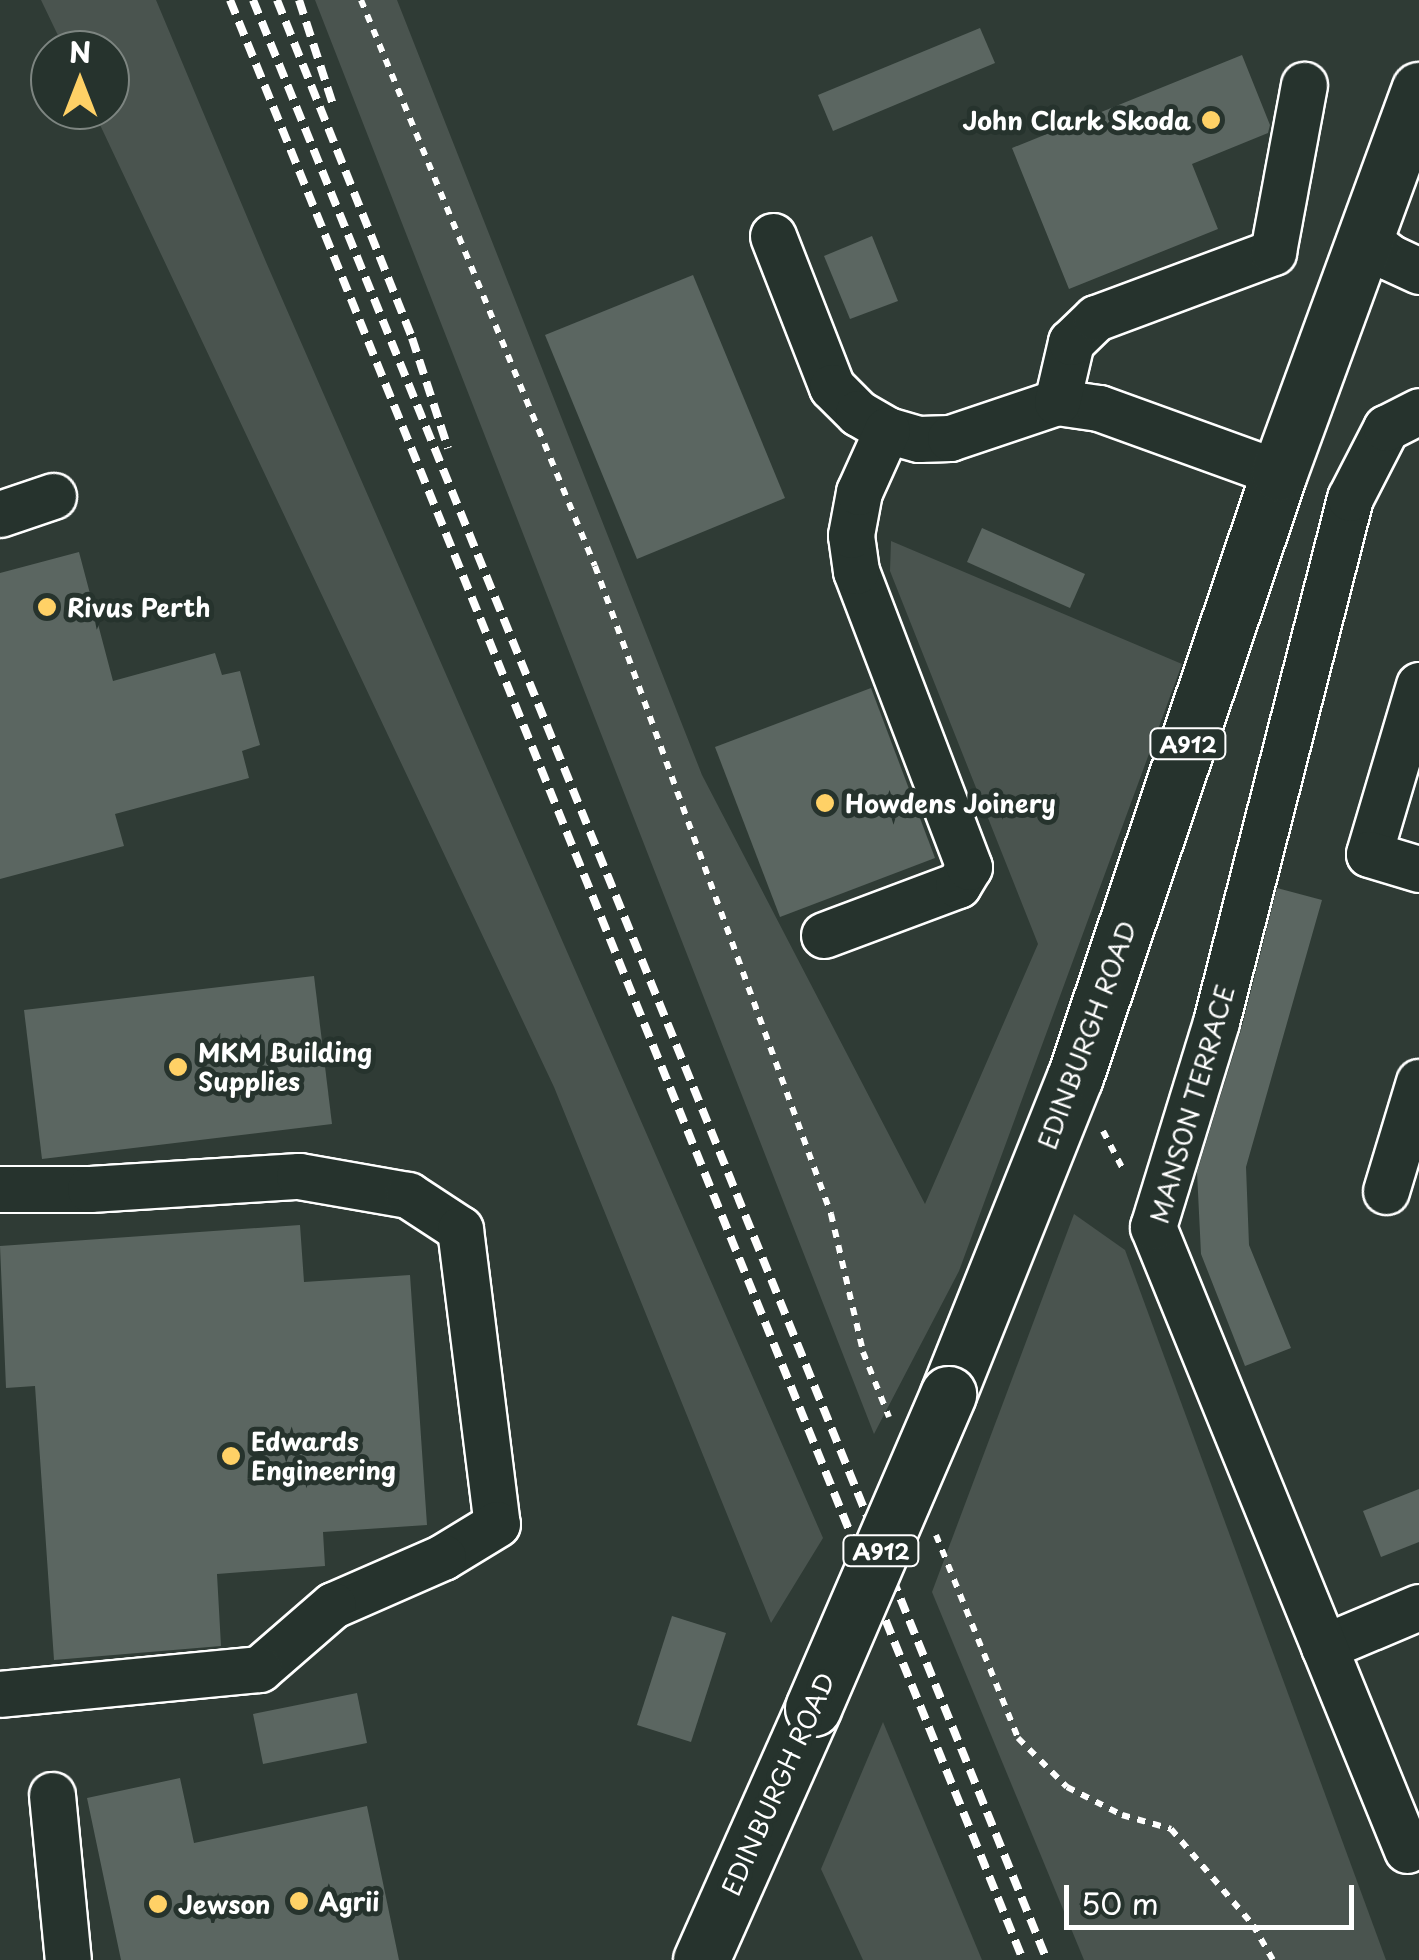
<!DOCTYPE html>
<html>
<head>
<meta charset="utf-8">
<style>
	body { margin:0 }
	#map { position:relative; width:1419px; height:1960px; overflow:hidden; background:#2f3b35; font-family:"Playpen Sans",sans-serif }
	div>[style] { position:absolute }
	.green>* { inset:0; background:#4a544f }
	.building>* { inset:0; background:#5b6661 }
	.path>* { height:6px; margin-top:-3px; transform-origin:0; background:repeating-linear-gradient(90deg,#fff 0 8px,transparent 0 16px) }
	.roads { filter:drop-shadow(2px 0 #fff) drop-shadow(-2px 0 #fff) drop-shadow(0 2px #fff) drop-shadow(0 -2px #fff) }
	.minor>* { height:45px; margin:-22.5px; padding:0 22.5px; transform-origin:22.5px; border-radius:22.5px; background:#26332d }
	.major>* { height:55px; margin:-27.5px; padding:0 27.5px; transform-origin:27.5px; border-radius:27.5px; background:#26332d }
	.rail>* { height:8px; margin-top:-4px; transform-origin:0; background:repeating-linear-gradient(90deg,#fff 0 15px,transparent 0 23px) }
	.bridges { filter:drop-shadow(2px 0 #fff) drop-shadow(-2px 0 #fff) drop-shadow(0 2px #fff) drop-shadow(0 -2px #fff) }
	.major-bridge>* { height:55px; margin:-27.5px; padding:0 27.5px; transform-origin:27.5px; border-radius:27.5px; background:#26332d }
	.dots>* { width:28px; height:28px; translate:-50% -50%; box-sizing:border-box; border:5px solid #26332d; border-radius:50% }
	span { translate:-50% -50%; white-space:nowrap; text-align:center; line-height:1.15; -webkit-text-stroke:10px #26332d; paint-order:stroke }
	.shield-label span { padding:2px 8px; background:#26332d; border:2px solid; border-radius:8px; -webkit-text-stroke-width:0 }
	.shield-label { font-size:22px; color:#fff; font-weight:700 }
	.poi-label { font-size:25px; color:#fff; font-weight:700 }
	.right { translate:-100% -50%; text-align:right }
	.left { translate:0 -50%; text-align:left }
	.street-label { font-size:25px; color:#fff }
	.north { position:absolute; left:30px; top:30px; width:100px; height:100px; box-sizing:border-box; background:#26332d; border:2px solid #7d8581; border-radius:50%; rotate:0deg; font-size:28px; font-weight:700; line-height:40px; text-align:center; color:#fff }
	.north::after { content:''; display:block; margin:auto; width:35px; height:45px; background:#ffd166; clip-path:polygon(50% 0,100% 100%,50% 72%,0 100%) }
	.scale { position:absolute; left:1064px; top:1885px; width:290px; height:45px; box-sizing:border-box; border:5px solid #fff; border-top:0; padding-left:12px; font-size:30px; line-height:35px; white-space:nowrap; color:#fff; -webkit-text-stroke:8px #26332d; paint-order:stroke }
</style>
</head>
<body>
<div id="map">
	<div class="green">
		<i style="clip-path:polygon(41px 0,156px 0,266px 262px,823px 1538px,771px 1623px,554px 1087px,93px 110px,110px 110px,110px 50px,65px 50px)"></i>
		<i style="clip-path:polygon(315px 0,397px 0,702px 775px,925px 1204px,1038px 944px,890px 571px,891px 541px,1182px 664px,959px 1271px,874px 1434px)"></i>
		<i style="clip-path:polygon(1074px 1214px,1125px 1250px,1386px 1960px,1084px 1960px,932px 1592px)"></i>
		<i style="clip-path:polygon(883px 1722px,982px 1960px,863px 1960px,821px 1869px)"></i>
	</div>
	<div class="building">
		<i style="clip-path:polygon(980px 28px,995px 63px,833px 131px,818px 95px)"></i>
		<i style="clip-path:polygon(1242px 55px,1270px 125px,1268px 133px,1192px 164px,1218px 229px,1069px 289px,1012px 148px)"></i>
		<i style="clip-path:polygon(872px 236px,898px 301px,850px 319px,824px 256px)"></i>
		<i style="clip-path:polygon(693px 275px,785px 498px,637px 559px,545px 335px)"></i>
		<i style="clip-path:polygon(982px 528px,1085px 574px,1070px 608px,967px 562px)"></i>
		<i style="clip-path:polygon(79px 552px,113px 681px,215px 653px,222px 675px,240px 671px,260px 745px,242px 751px,249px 778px,115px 814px,124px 846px,0 879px,0 573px)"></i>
		<i style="clip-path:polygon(871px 688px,935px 858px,780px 917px,715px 747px)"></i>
		<i style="clip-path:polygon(1277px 888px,1322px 900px,1246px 1167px,1249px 1245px,1291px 1348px,1245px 1366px,1201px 1254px,1197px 1172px,1241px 1030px)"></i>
		<i style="clip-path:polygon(314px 976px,332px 1124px,42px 1159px,24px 1010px)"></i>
		<i style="clip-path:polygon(300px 1225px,304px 1282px,410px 1275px,427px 1525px,323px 1532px,325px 1566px,217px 1574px,221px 1646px,54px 1660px,35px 1386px,6px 1388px,0 1246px)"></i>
		<i style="clip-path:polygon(1419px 1489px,1419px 1542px,1381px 1557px,1363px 1511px)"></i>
		<i style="clip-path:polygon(672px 1616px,726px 1633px,691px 1742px,637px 1725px)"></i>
		<i style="clip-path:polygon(357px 1693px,367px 1743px,263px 1764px,253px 1714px)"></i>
		<i style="clip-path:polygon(180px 1778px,194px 1843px,367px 1806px,399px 1960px,121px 1960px,87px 1798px)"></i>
	</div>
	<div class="path">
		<i style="left:361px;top:0;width:612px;rotate:67.54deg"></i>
		<i style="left:595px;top:566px;width:690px;rotate:69.99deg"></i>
		<i style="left:831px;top:1214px;width:142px;rotate:76.9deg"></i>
		<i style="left:863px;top:1352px;width:70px;rotate:68.2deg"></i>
		<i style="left:1103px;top:1131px;width:47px;rotate:62.4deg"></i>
		<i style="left:936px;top:1535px;width:219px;rotate:68deg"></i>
		<i style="left:1018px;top:1738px;width:69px;rotate:45deg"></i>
		<i style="left:1067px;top:1787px;width:62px;rotate:27deg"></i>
		<i style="left:1122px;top:1815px;width:51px;rotate:15.9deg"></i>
		<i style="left:1171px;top:1829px;width:126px;rotate:49.5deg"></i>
		<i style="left:1253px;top:1925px;width:40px;rotate:60.3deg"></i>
	</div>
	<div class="roads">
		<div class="minor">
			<i style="left:773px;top:236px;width:162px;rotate:68.7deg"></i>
			<i style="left:832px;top:387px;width:37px;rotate:45deg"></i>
			<i style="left:858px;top:413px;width:34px;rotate:30deg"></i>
			<i style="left:887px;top:430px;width:33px;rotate:16deg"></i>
			<i style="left:919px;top:439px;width:31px;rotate:-2deg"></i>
			<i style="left:950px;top:438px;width:113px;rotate:-18.6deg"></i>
			<i style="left:1057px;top:402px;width:42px;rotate:8.1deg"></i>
			<i style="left:1099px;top:408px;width:191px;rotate:19.9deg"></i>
			<i style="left:1365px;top:238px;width:31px;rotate:38deg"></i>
			<i style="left:1389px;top:257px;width:33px;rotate:25deg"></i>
			<i style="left:1057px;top:402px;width:62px;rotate:-76.9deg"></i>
			<i style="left:1071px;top:342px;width:35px;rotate:-44deg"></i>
			<i style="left:1096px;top:318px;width:189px;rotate:-20.4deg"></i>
			<i style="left:1273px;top:252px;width:170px;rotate:-79.5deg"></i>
			<i style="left:0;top:514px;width:56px;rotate:-18.8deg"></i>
			<i style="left:1419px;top:685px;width:176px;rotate:106.5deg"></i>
			<i style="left:1369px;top:854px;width:52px;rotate:16.7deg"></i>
			<i style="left:824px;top:935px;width:143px;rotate:-20.5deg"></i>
			<i style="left:958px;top:885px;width:21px;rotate:-59deg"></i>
			<i style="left:969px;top:867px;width:317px;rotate:-110.9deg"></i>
			<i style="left:856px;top:571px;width:36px;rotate:-98deg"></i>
			<i style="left:851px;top:535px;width:44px;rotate:-79.5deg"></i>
			<i style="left:859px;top:492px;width:68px;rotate:-65.7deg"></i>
			<i style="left:0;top:1189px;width:90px"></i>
			<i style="left:90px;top:1189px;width:209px;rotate:-3.6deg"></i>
			<i style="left:299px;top:1176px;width:111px;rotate:9.9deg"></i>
			<i style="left:408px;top:1195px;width:62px;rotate:33.2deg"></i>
			<i style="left:460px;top:1229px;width:297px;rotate:82.9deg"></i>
			<i style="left:497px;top:1524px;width:63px;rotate:148.6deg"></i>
			<i style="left:443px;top:1557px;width:120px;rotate:156.4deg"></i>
			<i style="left:333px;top:1605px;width:98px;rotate:139.1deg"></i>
			<i style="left:259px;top:1669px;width:260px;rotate:174.5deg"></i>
			<i style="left:1386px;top:1191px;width:114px;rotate:-73.2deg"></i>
			<i style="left:1324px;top:1647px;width:103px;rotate:-22.8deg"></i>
			<i style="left:52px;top:1795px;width:166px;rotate:84.5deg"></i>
			<i style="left:1407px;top:1850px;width:673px;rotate:-112.18deg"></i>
			<i style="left:1153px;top:1227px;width:214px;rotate:-72.9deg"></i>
			<i style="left:1216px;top:1022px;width:541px;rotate:-75.66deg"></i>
			<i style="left:1350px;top:498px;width:79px;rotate:-62.8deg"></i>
			<i style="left:1386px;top:428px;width:37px;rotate:-27deg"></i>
		</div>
		<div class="major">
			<i style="left:948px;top:1394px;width:341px;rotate:-68.2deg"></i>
			<i style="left:1075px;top:1077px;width:638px;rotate:-71.34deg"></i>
			<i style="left:1279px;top:473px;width:408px;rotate:-69.9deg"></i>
			<i style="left:701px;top:1960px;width:276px;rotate:-66deg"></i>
		</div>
	</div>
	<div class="rail">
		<i style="left:230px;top:0;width:2114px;rotate:67.97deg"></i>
		<i style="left:253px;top:0;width:2115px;rotate:67.95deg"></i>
		<i style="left:277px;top:0;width:364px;rotate:68.2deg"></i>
		<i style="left:412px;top:338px;width:116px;rotate:71.9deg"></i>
		<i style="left:299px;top:0;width:114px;rotate:72deg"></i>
	</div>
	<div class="bridges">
		<div class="major-bridge">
			<i style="left:813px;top:1708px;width:342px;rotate:-66.7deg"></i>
		</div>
	</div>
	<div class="dots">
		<i style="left:1211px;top:120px;background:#ffd166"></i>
		<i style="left:47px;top:607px;background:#ffd166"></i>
		<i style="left:825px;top:803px;background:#ffd166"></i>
		<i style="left:178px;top:1067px;background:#ffd166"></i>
		<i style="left:231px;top:1456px;background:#ffd166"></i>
		<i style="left:299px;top:1901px;background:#ffd166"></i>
		<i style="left:158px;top:1904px;background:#ffd166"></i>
	</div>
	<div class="shield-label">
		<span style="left:1188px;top:744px">A912</span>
		<span style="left:881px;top:1551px">A912</span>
	</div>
	<div class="poi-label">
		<span class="right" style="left:1191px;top:120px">John Clark Skoda</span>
		<span class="left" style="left:67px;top:607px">Rivus Perth</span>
		<span class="left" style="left:845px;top:803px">Howdens Joinery</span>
		<span class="left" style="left:198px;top:1067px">MKM Building<br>Supplies</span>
		<span class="left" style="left:251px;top:1456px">Edwards<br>Engineering</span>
		<span class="left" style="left:319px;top:1901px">Agrii</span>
		<span class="left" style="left:178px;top:1904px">Jewson</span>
	</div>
	<div class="street-label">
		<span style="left:1087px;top:1035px;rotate:-70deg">EDINBURGH ROAD</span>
		<span style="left:1192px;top:1104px;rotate:-74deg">MANSON TERRACE</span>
		<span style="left:778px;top:1784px;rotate:-66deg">EDINBURGH ROAD</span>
	</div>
	<div class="north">N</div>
	<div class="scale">50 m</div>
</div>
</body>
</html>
